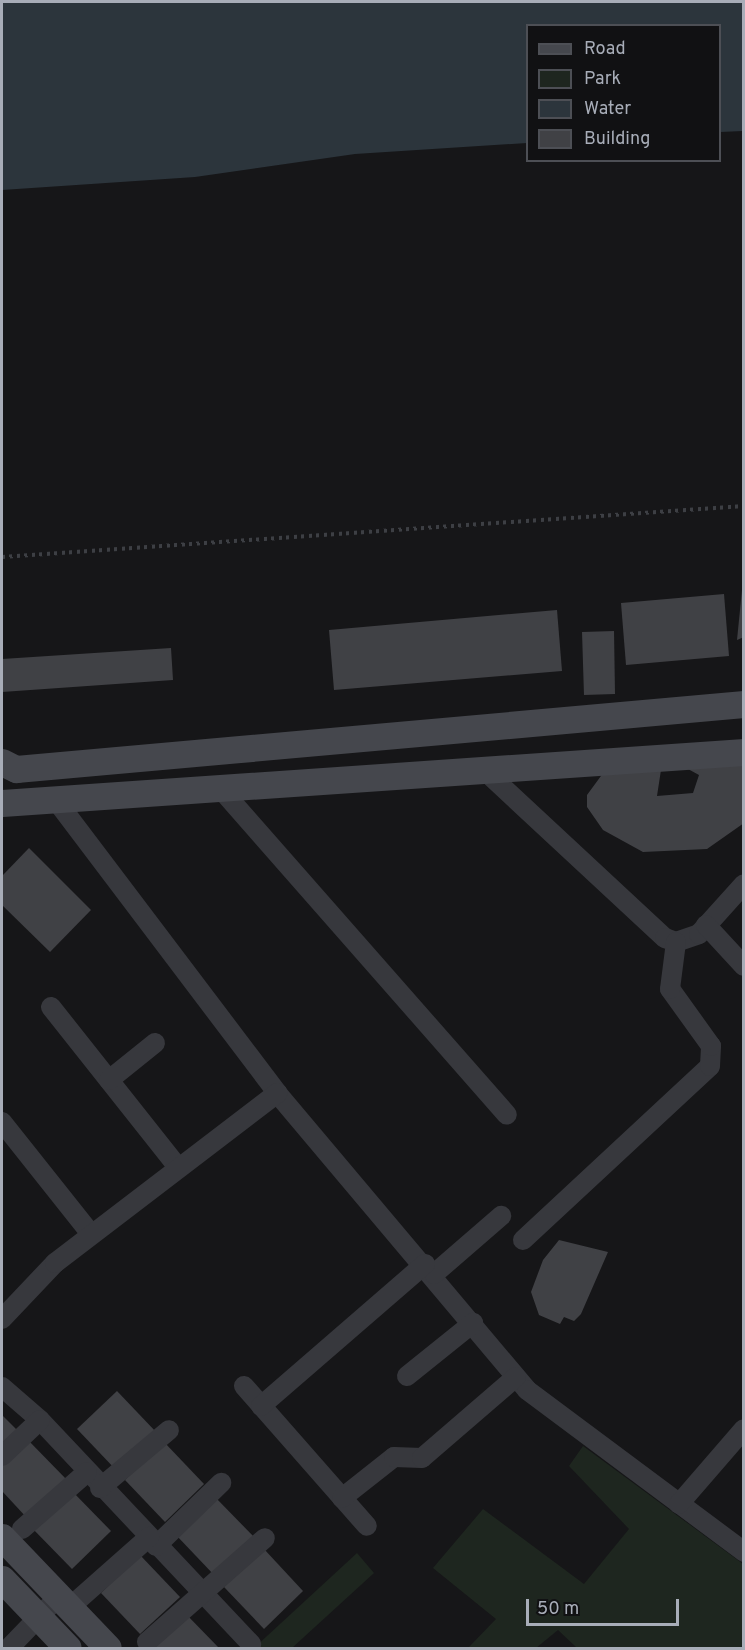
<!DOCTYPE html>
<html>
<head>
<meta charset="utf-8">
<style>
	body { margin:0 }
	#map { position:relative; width:745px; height:1650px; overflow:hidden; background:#161618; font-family:Overpass,sans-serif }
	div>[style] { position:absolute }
	.green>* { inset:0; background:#1e261f }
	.water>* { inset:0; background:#2c353c }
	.building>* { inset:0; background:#404145 }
	.path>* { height:4px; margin-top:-2px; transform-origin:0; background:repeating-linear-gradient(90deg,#3d3f44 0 3px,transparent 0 7.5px) }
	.street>* { height:20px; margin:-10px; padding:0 10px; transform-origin:10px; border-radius:10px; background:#37383d }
	.secondary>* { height:27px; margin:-13.5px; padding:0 13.5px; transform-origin:13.5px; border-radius:13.5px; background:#45474d }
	span { translate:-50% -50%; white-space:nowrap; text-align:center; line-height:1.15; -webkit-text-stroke:6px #111113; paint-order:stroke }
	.frame { position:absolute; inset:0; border:3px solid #a8adb8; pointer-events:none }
	.legend { position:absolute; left:526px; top:24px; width:195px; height:138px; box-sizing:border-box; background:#111113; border:2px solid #4d4f55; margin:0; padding:8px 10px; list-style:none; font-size:18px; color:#a8adb8 }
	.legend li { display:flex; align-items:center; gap:12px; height:30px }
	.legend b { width:30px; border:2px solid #4d4f55 }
	.scale { position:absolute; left:526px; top:1599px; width:153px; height:27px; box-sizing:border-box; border:3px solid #a8adb8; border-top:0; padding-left:8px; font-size:18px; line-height:21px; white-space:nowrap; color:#a8adb8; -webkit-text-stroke:4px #111113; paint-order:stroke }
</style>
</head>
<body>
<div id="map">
	<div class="green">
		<i style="clip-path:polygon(583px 1446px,743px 1564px,743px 1648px,577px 1648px,558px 1630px,536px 1648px,468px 1648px,496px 1619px,433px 1568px,483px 1509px,584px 1584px,629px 1529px,569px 1466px)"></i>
		<i style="clip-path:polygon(357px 1553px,374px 1573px,292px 1648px,254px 1648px)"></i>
	</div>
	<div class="water">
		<i style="clip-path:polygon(2px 2px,743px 2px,743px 131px,720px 132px,720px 26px,528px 26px,527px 143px,355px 154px,195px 177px,2px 190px)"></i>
	</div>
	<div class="building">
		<i style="clip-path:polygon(742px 590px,744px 637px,737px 640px)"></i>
		<i style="clip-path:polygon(724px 594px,729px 656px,626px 665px,621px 603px)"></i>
		<i style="clip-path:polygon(557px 610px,562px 671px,334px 690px,329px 630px)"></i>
		<i style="clip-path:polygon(614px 631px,615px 694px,584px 695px,582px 632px)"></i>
		<i style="clip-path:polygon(171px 648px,173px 680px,2px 692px,2px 659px)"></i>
		<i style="clip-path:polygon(693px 762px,744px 762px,744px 823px,707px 849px,643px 852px,603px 830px,587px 807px,587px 795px,609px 765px,661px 770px,657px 796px,693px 793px,699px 775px,688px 769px)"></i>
		<i style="clip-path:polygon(29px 848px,91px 910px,50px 952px,2px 905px,2px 876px)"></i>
		<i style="clip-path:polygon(559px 1240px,608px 1252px,581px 1314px,574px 1321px,564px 1317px,560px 1324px,539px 1315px,531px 1292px,543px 1260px)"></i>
		<i style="clip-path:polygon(117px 1391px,157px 1433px,117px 1471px,77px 1429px)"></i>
		<i style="clip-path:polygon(2px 1415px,19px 1432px,2px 1449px)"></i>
		<i style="clip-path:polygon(27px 1439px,67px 1480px,27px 1518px,2px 1491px,2px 1463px)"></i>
		<i style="clip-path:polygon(164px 1442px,204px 1484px,165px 1522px,125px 1480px)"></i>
		<i style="clip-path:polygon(71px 1490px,111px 1531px,72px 1569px,32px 1528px)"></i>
		<i style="clip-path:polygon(215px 1497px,255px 1538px,215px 1576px,176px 1535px)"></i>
		<i style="clip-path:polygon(264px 1549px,303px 1591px,264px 1629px,224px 1587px)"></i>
		<i style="clip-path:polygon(140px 1555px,180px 1597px,140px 1634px,101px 1593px)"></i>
		<i style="clip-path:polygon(184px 1612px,219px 1648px,146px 1648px)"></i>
	</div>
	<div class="path">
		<i style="left:2px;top:557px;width:744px;rotate:-3.93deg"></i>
	</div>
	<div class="street">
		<i style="left:483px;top:769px;width:248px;rotate:42.9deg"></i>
		<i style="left:665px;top:938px;width:12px;rotate:20deg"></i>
		<i style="left:676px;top:942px;width:24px;rotate:-19deg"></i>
		<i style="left:699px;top:934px;width:67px;rotate:-48deg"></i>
		<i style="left:219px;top:787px;width:436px;rotate:48.7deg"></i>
		<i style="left:55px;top:799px;width:368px;rotate:52.9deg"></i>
		<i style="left:277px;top:1093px;width:388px;rotate:49.9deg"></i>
		<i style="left:527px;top:1390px;width:271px;rotate:36.7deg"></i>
		<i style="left:706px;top:925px;width:56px;rotate:47.2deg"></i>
		<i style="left:51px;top:1007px;width:203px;rotate:51.6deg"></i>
		<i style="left:109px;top:1080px;width:59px;rotate:-38.8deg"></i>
		<i style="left:2px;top:1122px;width:143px;rotate:51.5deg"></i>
		<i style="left:523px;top:1240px;width:255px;rotate:-42.9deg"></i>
		<i style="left:710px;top:1066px;width:20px;rotate:-87deg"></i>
		<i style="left:711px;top:1046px;width:70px;rotate:-125.7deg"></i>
		<i style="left:670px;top:989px;width:47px;rotate:-82.7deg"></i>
		<i style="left:434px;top:1274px;width:89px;rotate:-40.9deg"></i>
		<i style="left:2px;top:1319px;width:77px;rotate:-46.6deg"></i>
		<i style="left:55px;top:1263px;width:280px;rotate:-37.4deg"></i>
		<i style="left:407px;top:1376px;width:85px;rotate:-38.8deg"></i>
		<i style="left:244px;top:1386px;width:186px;rotate:48.7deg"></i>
		<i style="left:2px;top:1387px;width:50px;rotate:41deg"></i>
		<i style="left:40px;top:1420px;width:308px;rotate:46.7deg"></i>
		<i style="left:261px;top:1406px;width:217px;rotate:-40.9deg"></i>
		<i style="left:2px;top:1456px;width:52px;rotate:-43.5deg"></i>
		<i style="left:100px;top:1488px;width:90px;rotate:-40deg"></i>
		<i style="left:342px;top:1498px;width:66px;rotate:-38.3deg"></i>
		<i style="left:394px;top:1457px;width:28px;rotate:2deg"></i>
		<i style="left:422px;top:1458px;width:124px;rotate:-40.8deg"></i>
		<i style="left:679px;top:1504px;width:99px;rotate:-49.1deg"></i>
		<i style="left:22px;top:1529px;width:86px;rotate:-41.2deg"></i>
		<i style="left:156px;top:1546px;width:91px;rotate:-44.1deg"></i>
		<i style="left:70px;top:1607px;width:106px;rotate:-41.5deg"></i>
		<i style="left:147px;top:1642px;width:157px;rotate:-41.4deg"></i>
		<i style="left:9px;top:1648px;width:72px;rotate:-46.1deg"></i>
	</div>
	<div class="secondary">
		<i style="left:2px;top:762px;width:16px;rotate:27deg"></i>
		<i style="left:16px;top:769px;width:731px;rotate:-5.1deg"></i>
		<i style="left:2px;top:803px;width:744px;rotate:-3.93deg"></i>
		<i style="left:2px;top:1537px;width:153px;rotate:46.3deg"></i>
		<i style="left:2px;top:1579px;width:95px;rotate:46.3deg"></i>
	</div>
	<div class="frame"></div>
	<ul class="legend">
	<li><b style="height:8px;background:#45474d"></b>Road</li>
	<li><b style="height:16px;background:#1e261f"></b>Park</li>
	<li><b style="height:16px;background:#2c353c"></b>Water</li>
	<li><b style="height:16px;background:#404145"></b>Building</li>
	</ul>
	<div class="scale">50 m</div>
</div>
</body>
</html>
